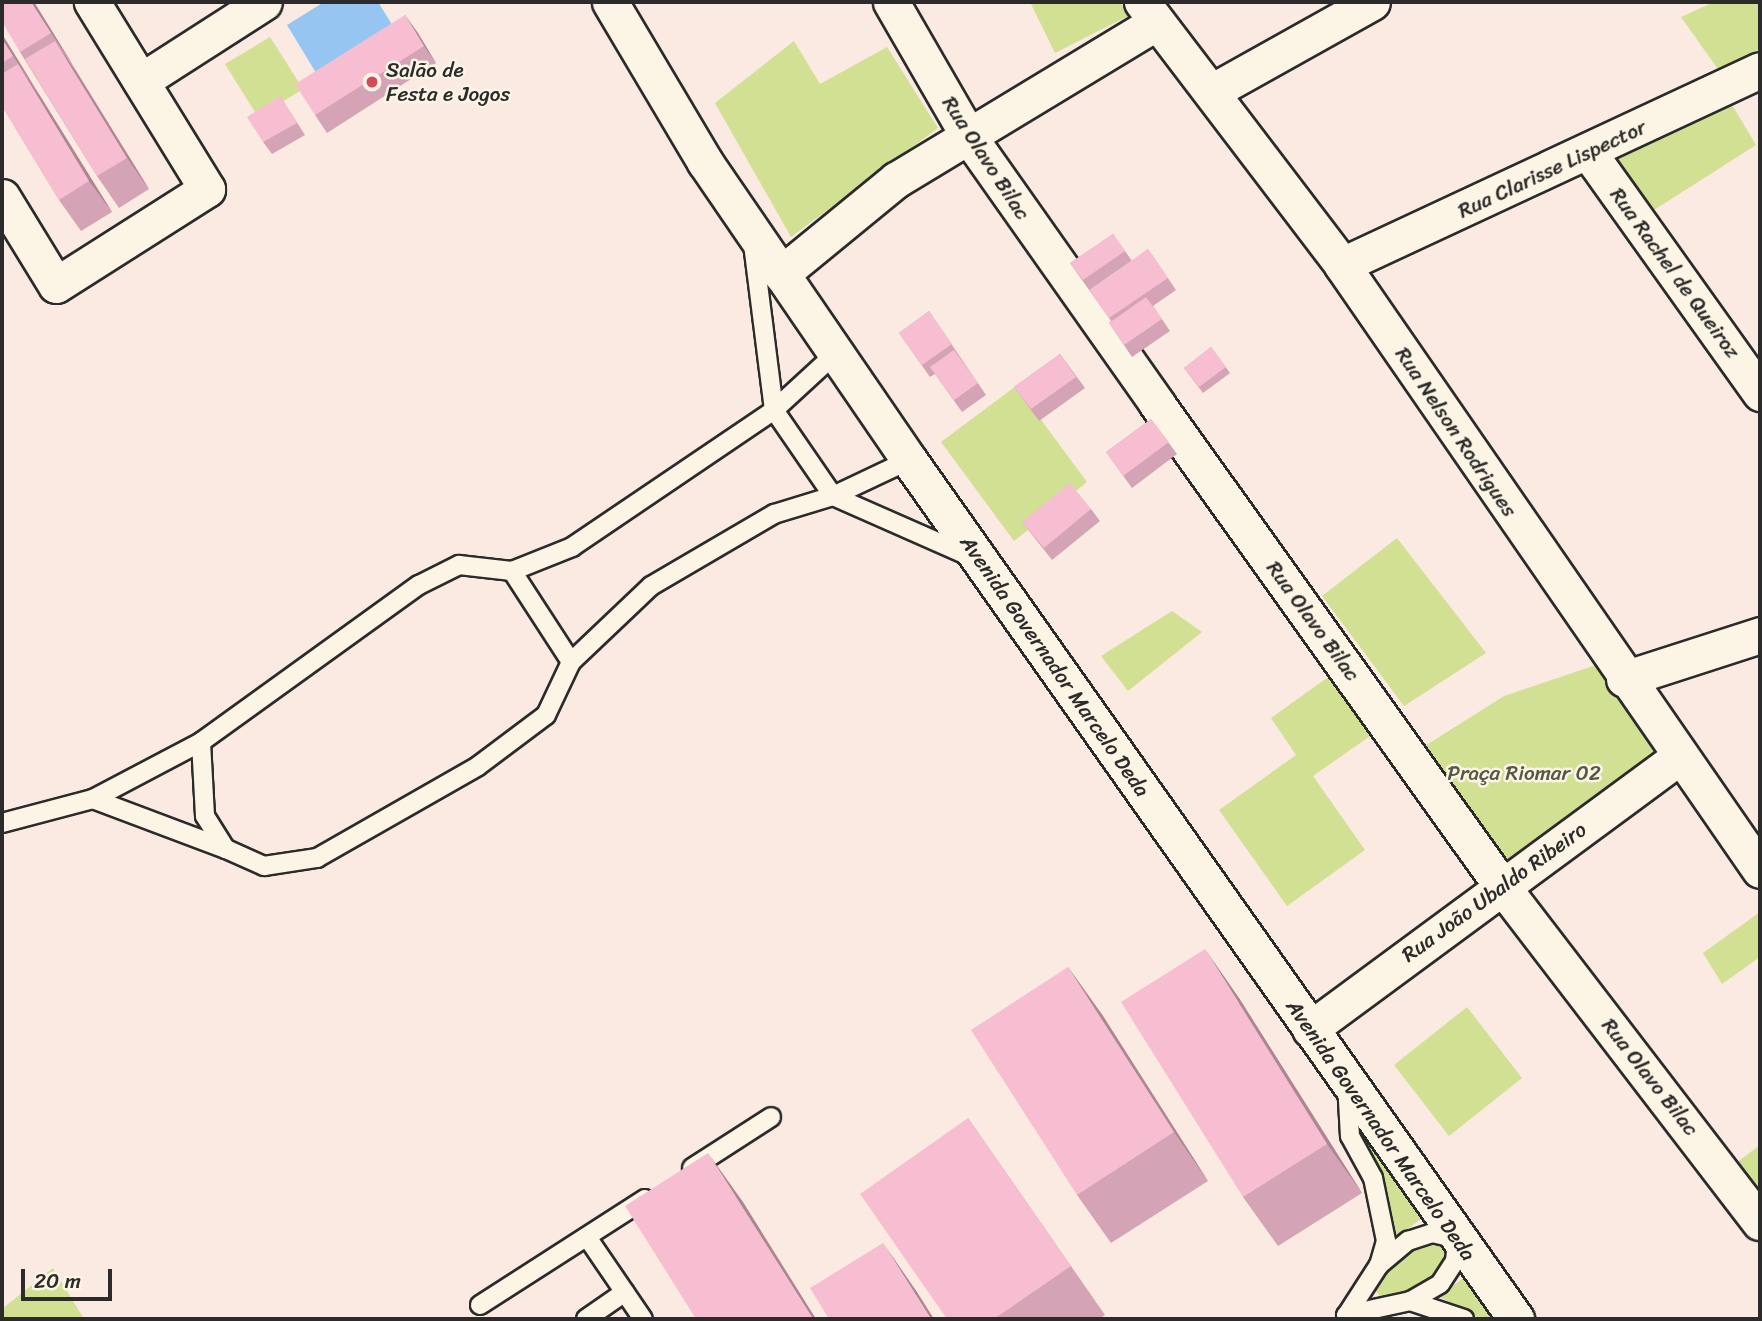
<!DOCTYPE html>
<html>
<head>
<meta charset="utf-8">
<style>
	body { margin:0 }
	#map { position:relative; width:1762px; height:1321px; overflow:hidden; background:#fbeae1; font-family:Sriracha,sans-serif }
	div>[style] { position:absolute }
	.green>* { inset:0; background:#d1e093 }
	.water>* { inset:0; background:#96c5f1 }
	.roads { filter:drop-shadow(2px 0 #2b2b2b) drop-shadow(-2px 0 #2b2b2b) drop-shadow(0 2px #2b2b2b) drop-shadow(0 -2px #2b2b2b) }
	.service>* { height:18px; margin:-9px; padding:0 9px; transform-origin:9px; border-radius:9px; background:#fcf5e5 }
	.minor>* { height:35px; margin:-17.5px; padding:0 17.5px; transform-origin:17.5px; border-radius:17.5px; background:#fcf5e5 }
	.wall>* { inset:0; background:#d4a3b5 }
	.shaded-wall>* { inset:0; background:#ad8593 }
	.building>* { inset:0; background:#f7bed2 }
	.dots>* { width:19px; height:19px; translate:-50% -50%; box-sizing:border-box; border:4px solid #fcf5e5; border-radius:50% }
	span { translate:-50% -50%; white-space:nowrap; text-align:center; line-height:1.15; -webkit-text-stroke:5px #fcf5e5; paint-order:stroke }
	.poi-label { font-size:21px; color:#2b2b2b }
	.left { translate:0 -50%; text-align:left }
	.street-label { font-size:21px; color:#2b2b2b }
	.park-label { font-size:21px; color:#545845 }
	.frame { position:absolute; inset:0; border:4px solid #2b2b2b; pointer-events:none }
	.scale { position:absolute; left:21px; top:1269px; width:91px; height:32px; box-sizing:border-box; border:4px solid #2b2b2b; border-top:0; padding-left:9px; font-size:21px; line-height:24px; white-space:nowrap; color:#2b2b2b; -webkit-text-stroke:5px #fcf5e5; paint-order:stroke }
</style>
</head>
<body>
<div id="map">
	<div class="green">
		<i style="clip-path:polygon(1030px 2px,1121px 2px,1128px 16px,1055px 53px)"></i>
		<i style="clip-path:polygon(1714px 2px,1760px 2px,1760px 49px,1720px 72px,1681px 17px)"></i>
		<i style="clip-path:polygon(270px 37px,303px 89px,258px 117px,225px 64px)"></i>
		<i style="clip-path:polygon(794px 41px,820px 84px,887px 47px,938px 128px,791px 237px,715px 103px)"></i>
		<i style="clip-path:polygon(1731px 103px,1756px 145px,1654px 210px,1616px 159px)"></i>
		<i style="clip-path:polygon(1016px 386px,1087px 482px,1014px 541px,941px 442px)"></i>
		<i style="clip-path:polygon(1397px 538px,1486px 653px,1404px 706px,1322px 596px)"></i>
		<i style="clip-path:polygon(1172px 611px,1202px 632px,1128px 691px,1101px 656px)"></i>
		<i style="clip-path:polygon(1611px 660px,1680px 756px,1501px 885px,1409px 756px,1504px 696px)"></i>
		<i style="clip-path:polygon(1331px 675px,1373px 734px,1313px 776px,1365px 850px,1287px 906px,1219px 810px,1296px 755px,1271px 718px)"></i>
		<i style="clip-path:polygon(1760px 912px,1760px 957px,1722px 984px,1703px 953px)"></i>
		<i style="clip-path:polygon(1467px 1007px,1522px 1078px,1449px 1136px,1394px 1065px)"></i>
		<i style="clip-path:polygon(1357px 1121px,1434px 1209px,1397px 1237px,1385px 1180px)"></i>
		<i style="clip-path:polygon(1760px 1145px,1760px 1195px,1736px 1163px)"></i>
		<i style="clip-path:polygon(1457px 1239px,1440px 1284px,1386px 1304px,1369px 1282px,1408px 1241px)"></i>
		<i style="clip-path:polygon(53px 1268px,84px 1319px,2px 1319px,2px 1309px)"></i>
		<i style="clip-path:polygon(1478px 1268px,1517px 1319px,1481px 1319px,1438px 1296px)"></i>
	</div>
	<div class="water">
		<i style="clip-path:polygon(324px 2px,378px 2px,398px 34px,321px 81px,287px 25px)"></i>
	</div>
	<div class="roads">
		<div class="service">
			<i style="left:753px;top:244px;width:167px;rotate:82.8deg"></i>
			<i style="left:774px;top:410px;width:104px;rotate:55.5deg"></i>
			<i style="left:833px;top:496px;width:151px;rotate:23.8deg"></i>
			<i style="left:512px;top:571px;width:108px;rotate:57deg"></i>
			<i style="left:201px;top:742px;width:74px;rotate:86.9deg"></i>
			<i style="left:205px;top:816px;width:39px;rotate:58deg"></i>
			<i style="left:226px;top:849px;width:42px;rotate:24.1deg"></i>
			<i style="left:264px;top:866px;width:54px;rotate:-8.6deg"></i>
			<i style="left:317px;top:858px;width:185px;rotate:-29.7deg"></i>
			<i style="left:478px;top:766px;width:85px;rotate:-36.9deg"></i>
			<i style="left:546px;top:715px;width:59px;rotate:-64.7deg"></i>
			<i style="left:571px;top:662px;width:110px;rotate:-43.5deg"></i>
			<i style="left:651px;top:586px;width:143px;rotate:-30.3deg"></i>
			<i style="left:774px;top:514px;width:62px;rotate:-17deg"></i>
			<i style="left:833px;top:496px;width:84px;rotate:-25.3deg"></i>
			<i style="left:93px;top:799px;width:142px;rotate:20.6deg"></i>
			<i style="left:2px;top:823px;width:94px;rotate:-14.8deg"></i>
			<i style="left:93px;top:799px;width:122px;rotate:-27.8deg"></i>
			<i style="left:201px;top:742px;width:269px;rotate:-35.8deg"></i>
			<i style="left:419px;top:585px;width:45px;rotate:-26.6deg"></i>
			<i style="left:459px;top:565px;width:53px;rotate:6.5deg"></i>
			<i style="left:512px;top:571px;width:65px;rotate:-21.8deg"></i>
			<i style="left:572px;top:547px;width:244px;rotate:-34.1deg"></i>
			<i style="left:774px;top:410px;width:84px;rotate:-42.6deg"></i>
			<i style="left:1347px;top:1083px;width:53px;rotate:86.8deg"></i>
			<i style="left:1350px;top:1136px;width:48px;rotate:61.3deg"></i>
			<i style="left:1373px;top:1178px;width:64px;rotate:78.3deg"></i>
			<i style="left:1386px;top:1241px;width:25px;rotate:106deg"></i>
			<i style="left:1379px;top:1265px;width:57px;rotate:122.9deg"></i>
			<i style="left:692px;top:1168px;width:94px;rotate:-32.8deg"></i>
			<i style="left:587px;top:1237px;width:99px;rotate:55.7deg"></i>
			<i style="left:1379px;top:1265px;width:38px;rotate:-40deg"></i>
			<i style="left:1408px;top:1241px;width:25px;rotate:-18deg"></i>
			<i style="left:1432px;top:1233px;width:26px;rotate:13deg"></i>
			<i style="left:1457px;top:1239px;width:22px;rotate:95deg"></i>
			<i style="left:1455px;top:1261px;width:27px;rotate:123deg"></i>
			<i style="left:1440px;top:1284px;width:34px;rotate:150deg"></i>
			<i style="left:480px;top:1305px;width:196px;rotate:-32.7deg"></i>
			<i style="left:1346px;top:1315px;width:66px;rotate:-12.3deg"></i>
			<i style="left:1410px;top:1301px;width:57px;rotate:18.4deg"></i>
			<i style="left:586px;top:1319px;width:47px;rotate:-34.7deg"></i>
		</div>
		<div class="minor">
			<i style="left:610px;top:2px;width:186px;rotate:59.3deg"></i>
			<i style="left:705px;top:162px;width:361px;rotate:55.6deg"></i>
			<i style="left:909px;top:460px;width:1052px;rotate:54.75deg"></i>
			<i style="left:891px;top:2px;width:156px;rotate:60deg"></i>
			<i style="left:969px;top:137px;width:327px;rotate:54.8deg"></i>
			<i style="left:1157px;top:404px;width:591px;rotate:54.43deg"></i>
			<i style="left:1501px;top:885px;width:425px;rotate:52.5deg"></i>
			<i style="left:1142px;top:2px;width:330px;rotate:52.7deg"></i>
			<i style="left:1342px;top:265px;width:735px;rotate:55.36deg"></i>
			<i style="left:141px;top:81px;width:146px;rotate:-32.7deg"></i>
			<i style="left:1213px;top:91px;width:182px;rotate:-29.2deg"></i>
			<i style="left:1589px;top:153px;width:295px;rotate:54.5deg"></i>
			<i style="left:2px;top:197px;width:103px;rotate:58.5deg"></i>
			<i style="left:56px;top:285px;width:179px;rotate:-32.4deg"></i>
			<i style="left:207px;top:189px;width:220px;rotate:-121.6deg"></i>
			<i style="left:1342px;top:265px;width:461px;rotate:-25deg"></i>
			<i style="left:781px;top:274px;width:149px;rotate:-39.3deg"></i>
			<i style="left:896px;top:180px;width:303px;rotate:-31.2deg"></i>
			<i style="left:1624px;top:679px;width:143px;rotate:-17.9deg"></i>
			<i style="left:1310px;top:1029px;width:460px;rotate:-36.4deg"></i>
		</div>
	</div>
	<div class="wall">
		<i style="clip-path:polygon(2px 2px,34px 2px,149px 189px,119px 208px,97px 176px,20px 52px)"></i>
		<i style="clip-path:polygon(405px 15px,436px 63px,327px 133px,315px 115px)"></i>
		<i style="clip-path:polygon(2px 34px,112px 212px,81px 231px,59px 200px,2px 106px)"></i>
		<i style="clip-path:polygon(280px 96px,305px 135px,272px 154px,263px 142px)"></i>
		<i style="clip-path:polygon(1113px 234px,1132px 261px,1148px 249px,1176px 290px,1153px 306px,1170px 331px,1132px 357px,1109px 323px,1111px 321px,1070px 263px)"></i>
		<i style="clip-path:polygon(929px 311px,986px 395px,962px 412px,935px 374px,930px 377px,899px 333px)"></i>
		<i style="clip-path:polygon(1211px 347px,1230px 373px,1203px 393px,1184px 368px)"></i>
		<i style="clip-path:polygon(1060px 354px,1085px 388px,1039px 421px,1014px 387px)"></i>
		<i style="clip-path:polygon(1151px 419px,1177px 454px,1132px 488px,1106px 452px)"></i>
		<i style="clip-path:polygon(1091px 509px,1100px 521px,1052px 560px,1022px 522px)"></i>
		<i style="clip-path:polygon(1068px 967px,1103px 1016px,1208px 1181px,1111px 1243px,1077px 1195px)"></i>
		<i style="clip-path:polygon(1239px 998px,1362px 1193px,1278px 1246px,1243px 1197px)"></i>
		<i style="clip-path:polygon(968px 1118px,1105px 1315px,1099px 1319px,947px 1319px)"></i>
	</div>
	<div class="shaded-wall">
		<i style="clip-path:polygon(31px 2px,34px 2px,73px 65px,51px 33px)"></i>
		<i style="clip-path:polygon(405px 15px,418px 33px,436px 63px,424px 46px)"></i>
		<i style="clip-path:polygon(2px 34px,35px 88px,13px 56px,2px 39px)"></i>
		<i style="clip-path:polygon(55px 41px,77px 73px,149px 189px,127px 158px)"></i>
		<i style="clip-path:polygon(18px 64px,40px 96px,112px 212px,89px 181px)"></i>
		<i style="clip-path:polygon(1205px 949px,1239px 998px,1362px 1193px,1327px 1144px)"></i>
		<i style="clip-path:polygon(1068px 967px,1103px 1016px,1208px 1181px,1174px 1132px)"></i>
		<i style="clip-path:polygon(708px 1153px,743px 1202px,816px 1319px,813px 1319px)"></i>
		<i style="clip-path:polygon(883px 1243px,917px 1292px,934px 1319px,931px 1319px)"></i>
	</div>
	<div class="building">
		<i style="clip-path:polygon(2px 2px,31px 2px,51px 33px,20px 52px,2px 22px)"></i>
		<i style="clip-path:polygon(405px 15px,424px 46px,315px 115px,295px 84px)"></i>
		<i style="clip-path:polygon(2px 39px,13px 56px,2px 63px)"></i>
		<i style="clip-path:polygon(55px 41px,127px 158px,97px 176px,25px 59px)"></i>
		<i style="clip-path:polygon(18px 64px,89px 181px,59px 200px,2px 106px,2px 74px)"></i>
		<i style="clip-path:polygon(280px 96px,297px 123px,263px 142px,247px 117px)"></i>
		<i style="clip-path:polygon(1113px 234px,1125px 251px,1083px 280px,1070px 263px)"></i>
		<i style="clip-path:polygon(1148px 249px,1168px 278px,1109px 318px,1089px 290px)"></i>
		<i style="clip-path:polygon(1146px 297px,1162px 319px,1124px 345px,1109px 323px)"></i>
		<i style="clip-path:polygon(929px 311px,952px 344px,922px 365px,899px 333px)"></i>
		<i style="clip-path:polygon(1211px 347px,1226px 367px,1199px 387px,1184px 368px)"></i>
		<i style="clip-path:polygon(954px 350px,978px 383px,954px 400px,930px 367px)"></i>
		<i style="clip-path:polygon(1060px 354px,1076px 377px,1031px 409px,1014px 387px)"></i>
		<i style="clip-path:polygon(1151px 419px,1169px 442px,1123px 476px,1106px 452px)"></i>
		<i style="clip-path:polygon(1070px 483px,1091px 509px,1044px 548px,1022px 522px)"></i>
		<i style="clip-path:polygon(1205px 949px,1327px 1144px,1243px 1197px,1121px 1002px)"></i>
		<i style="clip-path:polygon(1068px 967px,1174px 1132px,1077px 1195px,971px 1030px)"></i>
		<i style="clip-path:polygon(968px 1118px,1071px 1266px,994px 1319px,947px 1319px,860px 1194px)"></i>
		<i style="clip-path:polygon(708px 1153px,813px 1319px,696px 1319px,625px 1206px)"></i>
		<i style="clip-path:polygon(883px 1243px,931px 1319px,829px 1319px,810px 1288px)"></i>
	</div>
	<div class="dots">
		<i style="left:372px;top:82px;background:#d1495b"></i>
	</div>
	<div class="poi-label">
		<span class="left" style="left:386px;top:82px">Salão de<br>Festa e Jogos</span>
	</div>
	<div class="street-label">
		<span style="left:986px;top:158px;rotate:57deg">Rua Olavo Bilac</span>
		<span style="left:1552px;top:169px;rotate:-25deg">Rua Clarisse Lispector</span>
		<span style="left:1675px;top:273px;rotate:54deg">Rua Rachel de Queiroz</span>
		<span style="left:1456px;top:432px;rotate:56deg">Rua Nelson Rodrigues</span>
		<span style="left:1313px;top:621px;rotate:54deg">Rua Olavo Bilac</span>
		<span style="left:1055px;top:666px;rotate:55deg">Avenida Governador Marcelo Deda</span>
		<span style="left:1494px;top:892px;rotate:-36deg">Rua João Ubaldo Ribeiro</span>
		<span style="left:1650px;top:1077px;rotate:52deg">Rua Olavo Bilac</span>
		<span style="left:1381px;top:1130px;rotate:55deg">Avenida Governador Marcelo Deda</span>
	</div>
	<div class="park-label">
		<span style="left:1524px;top:773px">Praça Riomar 02</span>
	</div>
	<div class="frame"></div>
	<div class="scale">20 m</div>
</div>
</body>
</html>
